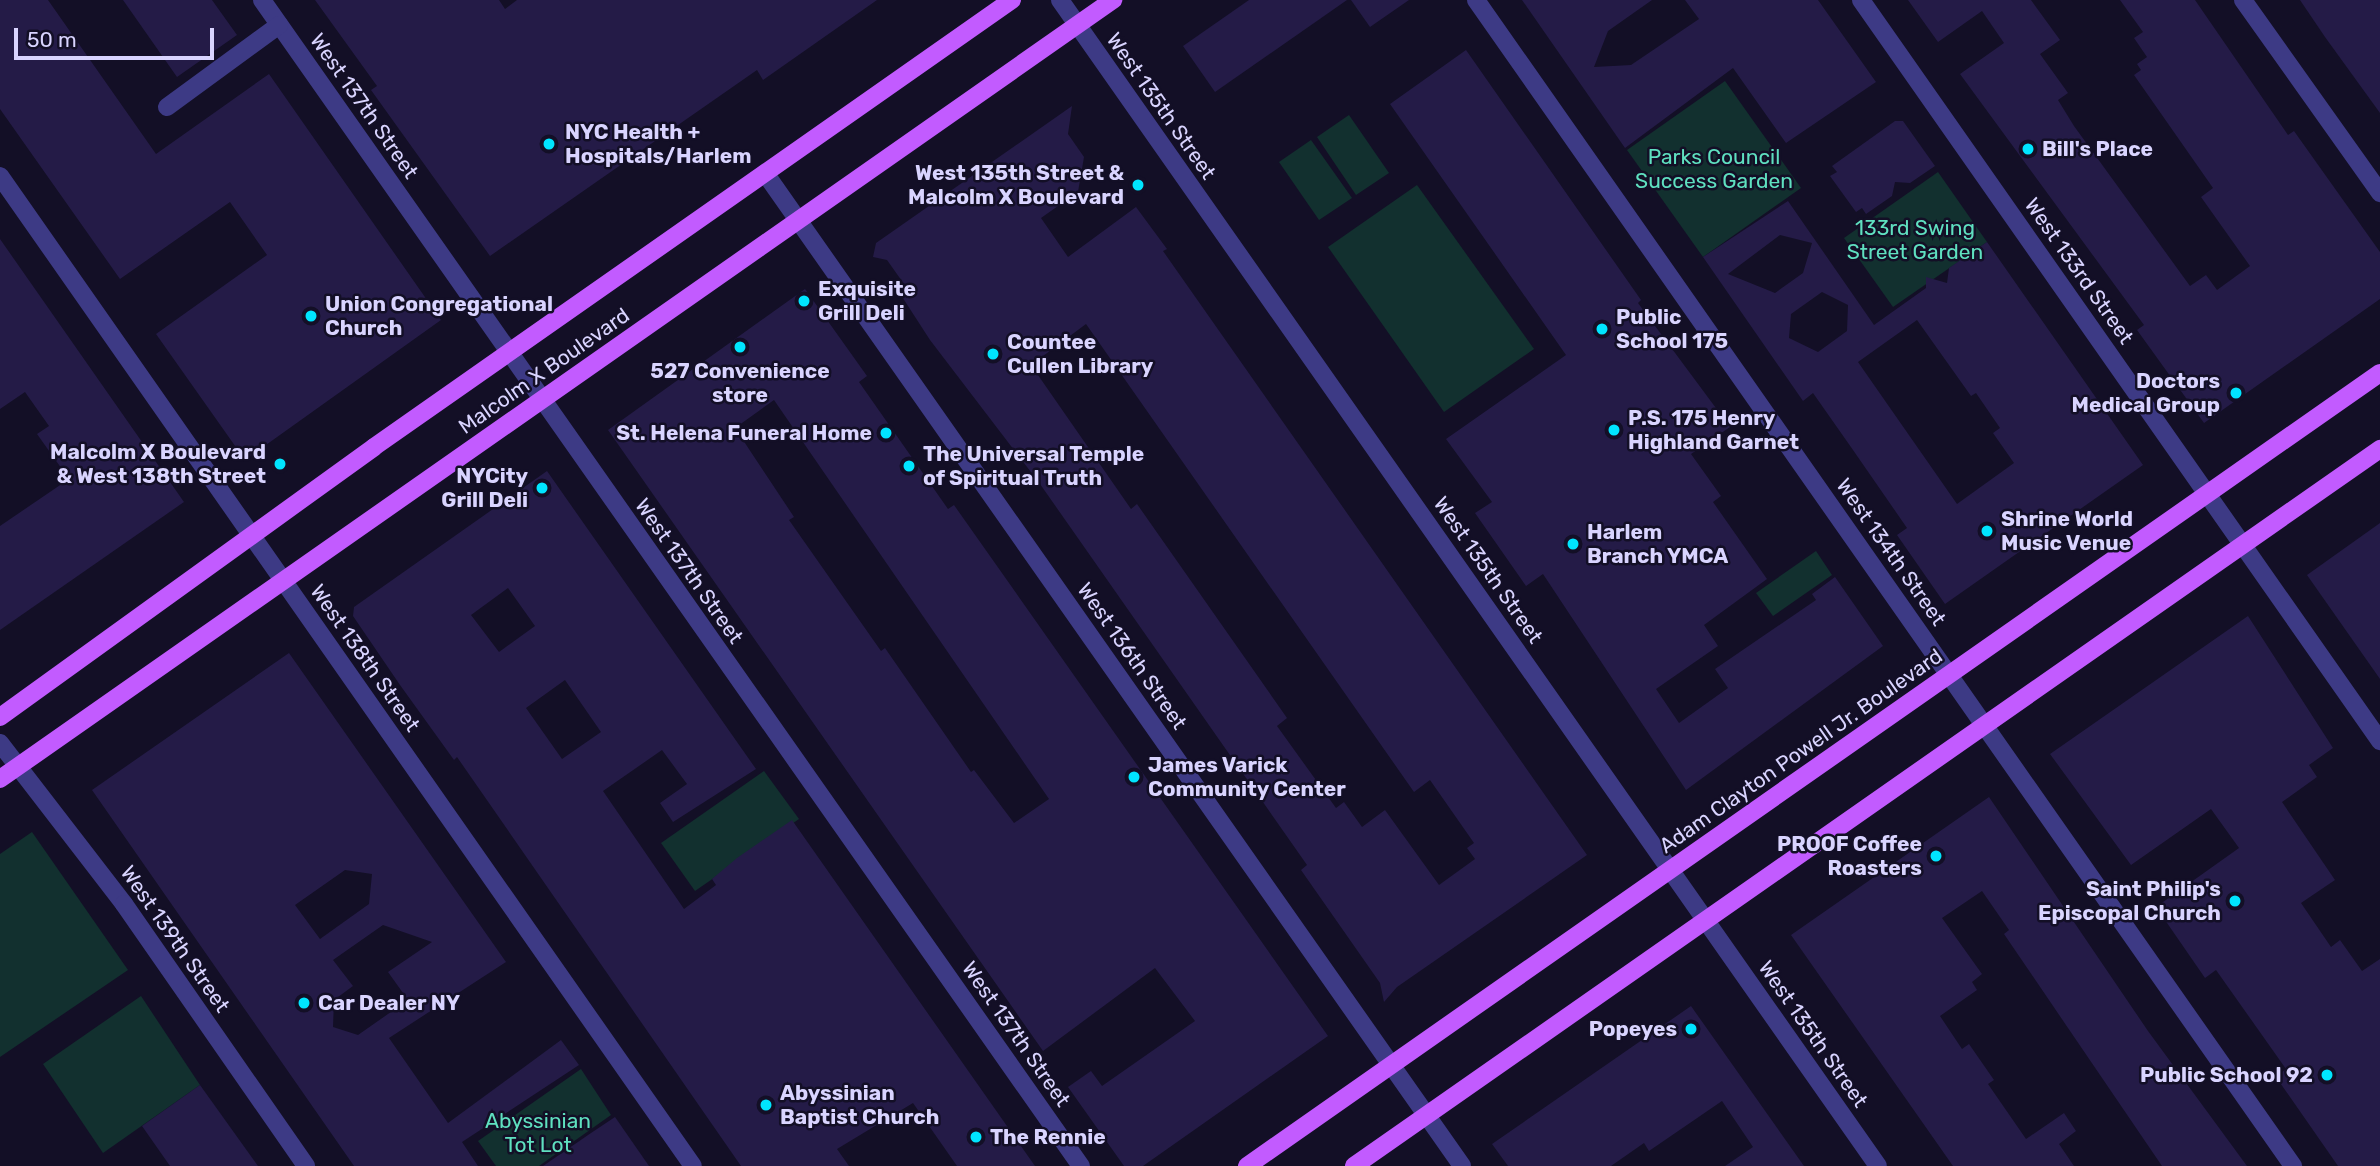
<!DOCTYPE html>
<html>
<head>
<meta charset="utf-8">
<style>
	body { margin:0 }
	#map { position:relative; width:2380px; height:1166px; overflow:hidden; background:#130f26; font-family:Rubik,sans-serif }
	div>[style] { position:absolute }
	.green>* { inset:0; background:#12302f }
	.building>* { inset:0; background:#241b47 }
	.minor>* { height:18px; margin:-9px; padding:0 9px; transform-origin:9px; border-radius:9px; background:#3d3a85 }
	.major>* { height:18px; margin:-9px; padding:0 9px; transform-origin:9px; border-radius:9px; background:#c25bff }
	.dots>* { width:19px; height:19px; translate:-50% -50%; box-sizing:border-box; border:4px solid #130f26; border-radius:50% }
	span { translate:-50% -50%; white-space:nowrap; text-align:center; line-height:1.15; -webkit-text-stroke:5px #130f26; paint-order:stroke }
	.street-label { font-size:21px; color:#d9d4ff }
	.poi-label { font-size:21px; color:#d9d4ff; font-weight:700 }
	.left { translate:0 -50%; text-align:left }
	.right { translate:-100% -50%; text-align:right }
	.park-label { font-size:21px; color:#5fe0c0 }
	.scale { position:absolute; left:14px; top:28px; width:200px; height:32px; box-sizing:border-box; border:4px solid #d9d4ff; border-top:0; padding-left:9px; font-size:21px; line-height:24px; white-space:nowrap; color:#d9d4ff; -webkit-text-stroke:5px #130f26; paint-order:stroke }
</style>
</head>
<body>
<div id="map">
	<div class="green">
		<i style="clip-path:polygon(1725px 81px,1801px 188px,1703px 257px,1627px 150px)"></i>
		<i style="clip-path:polygon(1349px 115px,1389px 173px,1356px 195px,1317px 137px)"></i>
		<i style="clip-path:polygon(1311px 140px,1352px 198px,1319px 220px,1279px 162px)"></i>
		<i style="clip-path:polygon(1938px 172px,1987px 242px,1893px 307px,1844px 238px)"></i>
		<i style="clip-path:polygon(1417px 185px,1534px 349px,1444px 412px,1328px 247px)"></i>
		<i style="clip-path:polygon(1816px 551px,1832px 575px,1773px 616px,1756px 593px)"></i>
		<i style="clip-path:polygon(764px 771px,799px 819px,695px 891px,661px 843px)"></i>
		<i style="clip-path:polygon(32px 832px,128px 970px,0 1057px,0 854px)"></i>
		<i style="clip-path:polygon(141px 996px,200px 1085px,103px 1153px,43px 1064px)"></i>
		<i style="clip-path:polygon(581px 1069px,611px 1115px,539px 1166px,496px 1166px,478px 1141px)"></i>
	</div>
	<div class="building">
		<i style="clip-path:polygon(0 0,48px 0,156px 154px,269px 74px,441px 320px,245px 460px,156px 334px,267px 255px,230px 202px,120px 279px,0 109px)"></i>
		<i style="clip-path:polygon(123px 0,212px 0,237px 35px,177px 77px)"></i>
		<i style="clip-path:polygon(315px 0,499px 0,505px 9px,517px 0,877px 0,763px 80px,757px 70px,490px 256px,371px 90px,377px 86px)"></i>
		<i style="clip-path:polygon(1249px 0,1347px 0,1215px 92px,1183px 46px)"></i>
		<i style="clip-path:polygon(1351px 0,1409px 0,1370px 27px)"></i>
		<i style="clip-path:polygon(1522px 0,1652px 0,1608px 31px,1594px 67px,1631px 65px,1699px 19px,1685px 0,1818px 0,1876px 82px,1786px 143px,1733px 68px,1625px 148px)"></i>
		<i style="clip-path:polygon(1908px 0,2031px 0,2060px 40px,2040px 54px,2068px 93px,2058px 100px,2074px 126px,2190px 286px,2206px 275px,2217px 290px,2250px 266px,2201px 197px,2213px 188px,2134px 75px,2141px 70px,2137px 64px,2147px 57px,2134px 38px,2143px 32px,2120px 0,2195px 0,2288px 135px,2294px 131px,2380px 252px,2380px 299px,2204px 423px,2137px 330px,2144px 325px,1960px 74px,2004px 43px,1982px 11px,1938px 42px)"></i>
		<i style="clip-path:polygon(2300px 0,2380px 0,2380px 113px,2325px 37px)"></i>
		<i style="clip-path:polygon(1466px 50px,1641px 300px,1638px 303px,1730px 427px,1691px 454px,1721px 496px,1713px 502px,1767px 579px,1704px 625px,1718px 646px,1656px 689px,1679px 723px,1728px 688px,1715px 669px,1816px 600px,1812px 594px,1835px 577px,1883px 646px,1686px 790px,1543px 574px,1526px 586px,1475px 513px,1492px 502px,1446px 439px,1566px 355px,1390px 104px)"></i>
		<i style="clip-path:polygon(evenodd,1072px 106px,1068px 134px,1084px 157px,1078px 192px,1041px 218px,1068px 257px,1136px 207px,1167px 249px,1163px 251px,1587px 855px,1397px 987px,1384px 1002px,1380px 983px,1301px 870px,1307px 865px,1040px 484px,930px 340px,897px 289px,904px 284px,887px 260px,873px 257px,876px 243px,1072px 106px,1086px 324px,1414px 792px,1430px 780px,1474px 843px,1467px 848px,1475px 859px,1439px 885px,1385px 810px,1362px 827px,1344px 802px,1336px 808px,1277px 726px,1287px 718px,1137px 504px,1131px 509px,1031px 365px,1086px 324px)"></i>
		<i style="clip-path:polygon(1895px 121px,1903px 121px,1935px 166px,1910px 183px,1895px 182px,1892px 196px,1866px 214px,1862px 208px,1856px 212px,1830px 176px,1837px 172px,1832px 166px)"></i>
		<i style="clip-path:polygon(evenodd,1788px 201px,1874px 325px,1926px 288px,1926px 277px,1947px 283px,1949px 268px,1987px 242px,2143px 465px,1945px 604px,1897px 535px,1907px 528px,1853px 450px,1813px 393px,1803px 401px,1703px 257px,1788px 201px,1780px 235px,1812px 243px,1803px 273px,1775px 293px,1728px 274px,1780px 235px,1788px 201px,1822px 292px,1848px 305px,1847px 331px,1818px 352px,1789px 338px,1791px 314px,1822px 292px,1788px 201px,1917px 320px,1971px 396px,1976px 393px,2000px 428px,1993px 433px,2014px 463px,1957px 504px,1858px 362px,1917px 320px)"></i>
		<i style="clip-path:polygon(0 239px,184px 502px,0 630px,0 526px,69px 479px,37px 434px,49px 426px,25px 392px,0 409px)"></i>
		<i style="clip-path:polygon(evenodd,805px 289px,867px 376px,859px 382px,948px 509px,954px 505px,1328px 1036px,1143px 1166px,1124px 1166px,1068px 1087px,1091px 1071px,1102px 1086px,1195px 1021px,1155px 968px,1043px 1051px,608px 430px,805px 289px,774px 400px,1049px 799px,1014px 823px,974px 770px,971px 772px,885px 648px,881px 651px,789px 520px,794px 517px,735px 428px,774px 400px)"></i>
		<i style="clip-path:polygon(evenodd,547px 471px,756px 769px,673px 822px,660px 803px,687px 784px,662px 750px,603px 791px,684px 909px,716px 885px,712px 879px,737px 858px,792px 820px,1035px 1166px,957px 1166px,913px 1103px,837px 1149px,849px 1166px,741px 1166px,457px 757px,454px 760px,400px 685px,353px 616px,354px 607px,547px 471px,508px 588px,535px 626px,499px 652px,471px 615px,508px 588px,547px 471px,565px 680px,601px 732px,562px 759px,526px 708px,565px 680px)"></i>
		<i style="clip-path:polygon(2380px 523px,2380px 679px,2307px 575px)"></i>
		<i style="clip-path:polygon(2248px 616px,2333px 748px,2309px 765px,2317px 777px,2282px 802px,2335px 880px,2301px 903px,2331px 947px,2340px 940px,2362px 971px,2380px 959px,2380px 1166px,2338px 1166px,2276px 1077px,2286px 1069px,2216px 970px,2205px 978px,2156px 907px,2239px 848px,2211px 809px,2131px 865px,2050px 754px)"></i>
		<i style="clip-path:polygon(evenodd,289px 653px,506px 962px,389px 1038px,448px 1123px,561px 1040px,579px 1065px,462px 1142px,478px 1166px,354px 1166px,92px 790px,289px 653px,345px 870px,372px 874px,369px 904px,320px 939px,295px 905px,345px 870px,289px 653px,383px 925px,432px 942px,388px 972px,408px 1000px,358px 1035px,333px 1027px,334px 1000px,353px 986px,333px 960px,383px 925px)"></i>
		<i style="clip-path:polygon(1989px 797px,2148px 1031px,2247px 1166px,2162px 1166px,2004px 934px,2009px 930px,1982px 891px,1942px 918px,1982px 974px,1972px 982px,1977px 990px,1940px 1016px,1962px 1049px,1969px 1044px,1994px 1080px,1988px 1084px,2026px 1139px,2064px 1113px,2076px 1131px,2059px 1144px,2074px 1166px,1953px 1166px,1791px 935px)"></i>
		<i style="clip-path:polygon(1691px 1006px,1804px 1166px,1725px 1166px,1753px 1147px,1722px 1101px,1649px 1151px,1644px 1143px,1611px 1166px,1508px 1166px,1492px 1144px)"></i>
		<i style="clip-path:polygon(200px 1085px,258px 1166px,170px 1166px,142px 1126px)"></i>
		<i style="clip-path:polygon(615px 1117px,649px 1166px,543px 1166px,591px 1133px)"></i>
	</div>
	<div class="minor">
		<i style="left:262px;top:0;width:1425px;rotate:54.92deg"></i>
		<i style="left:1060px;top:0;width:1424px;rotate:54.95deg"></i>
		<i style="left:1476px;top:0;width:1424px;rotate:54.98deg"></i>
		<i style="left:1861px;top:0;width:905px;rotate:54.99deg"></i>
		<i style="left:2243px;top:0;width:237px;rotate:54.6deg"></i>
		<i style="left:167px;top:107px;width:139px;rotate:-36.2deg"></i>
		<i style="left:765px;top:173px;width:1213px;rotate:54.93deg"></i>
		<i style="left:0;top:176px;width:1208px;rotate:55.01deg"></i>
		<i style="left:0;top:743px;width:203px;rotate:52.4deg"></i>
		<i style="left:124px;top:904px;width:319px;rotate:55.2deg"></i>
	</div>
	<div class="major">
		<i style="left:0;top:717px;width:461px;rotate:-35.8deg"></i>
		<i style="left:374px;top:447px;width:779px;rotate:-35.02deg"></i>
		<i style="left:0;top:779px;width:1359px;rotate:-34.99deg"></i>
		<i style="left:1247px;top:1166px;width:1383px;rotate:-34.99deg"></i>
		<i style="left:1354px;top:1166px;width:1252px;rotate:-34.95deg"></i>
	</div>
	<div class="dots">
		<i style="left:549px;top:144px;background:#00e5ff"></i>
		<i style="left:2028px;top:149px;background:#00e5ff"></i>
		<i style="left:1138px;top:185px;background:#00e5ff"></i>
		<i style="left:804px;top:301px;background:#00e5ff"></i>
		<i style="left:311px;top:316px;background:#00e5ff"></i>
		<i style="left:1602px;top:329px;background:#00e5ff"></i>
		<i style="left:740px;top:347px;background:#00e5ff"></i>
		<i style="left:993px;top:354px;background:#00e5ff"></i>
		<i style="left:2236px;top:393px;background:#00e5ff"></i>
		<i style="left:1614px;top:430px;background:#00e5ff"></i>
		<i style="left:886px;top:433px;background:#00e5ff"></i>
		<i style="left:280px;top:464px;background:#00e5ff"></i>
		<i style="left:909px;top:466px;background:#00e5ff"></i>
		<i style="left:542px;top:488px;background:#00e5ff"></i>
		<i style="left:1987px;top:531px;background:#00e5ff"></i>
		<i style="left:1573px;top:544px;background:#00e5ff"></i>
		<i style="left:1134px;top:777px;background:#00e5ff"></i>
		<i style="left:1936px;top:856px;background:#00e5ff"></i>
		<i style="left:2235px;top:901px;background:#00e5ff"></i>
		<i style="left:304px;top:1003px;background:#00e5ff"></i>
		<i style="left:1691px;top:1029px;background:#00e5ff"></i>
		<i style="left:2327px;top:1075px;background:#00e5ff"></i>
		<i style="left:766px;top:1105px;background:#00e5ff"></i>
		<i style="left:976px;top:1137px;background:#00e5ff"></i>
	</div>
	<div class="street-label">
		<span style="left:364px;top:106px;rotate:55deg">West 137th Street</span>
		<span style="left:1161px;top:106px;rotate:55deg">West 135th Street</span>
		<span style="left:2079px;top:271px;rotate:55deg">West 133rd Street</span>
		<span style="left:544px;top:371px;rotate:-35deg">Malcolm X Boulevard</span>
		<span style="left:1891px;top:552px;rotate:55deg">West 134th Street</span>
		<span style="left:1488px;top:570px;rotate:55deg">West 135th Street</span>
		<span style="left:689px;top:571px;rotate:55deg">West 137th Street</span>
		<span style="left:1132px;top:656px;rotate:55deg">West 136th Street</span>
		<span style="left:365px;top:658px;rotate:55deg">West 138th Street</span>
		<span style="left:1801px;top:751px;rotate:-35deg">Adam Clayton Powell Jr. Boulevard</span>
		<span style="left:175px;top:939px;rotate:55deg">West 139th Street</span>
		<span style="left:1016px;top:1034px;rotate:55deg">West 137th Street</span>
		<span style="left:1813px;top:1034px;rotate:55deg">West 135th Street</span>
	</div>
	<div class="poi-label">
		<span class="left" style="left:565px;top:144px">NYC Health +<br>Hospitals/Harlem</span>
		<span class="left" style="left:2042px;top:149px">Bill's Place</span>
		<span class="right" style="left:1124px;top:185px">West 135th Street &amp;<br>Malcolm X Boulevard</span>
		<span class="left" style="left:818px;top:301px">Exquisite<br>Grill Deli</span>
		<span class="left" style="left:325px;top:316px">Union Congregational<br>Church</span>
		<span class="left" style="left:1616px;top:329px">Public<br>School 175</span>
		<span class="left" style="left:1007px;top:354px">Countee<br>Cullen Library</span>
		<span style="left:740px;top:383px">527 Convenience<br>store</span>
		<span class="right" style="left:2220px;top:393px">Doctors<br>Medical Group</span>
		<span class="left" style="left:1628px;top:430px">P.S. 175 Henry<br>Highland Garnet</span>
		<span class="right" style="left:872px;top:433px">St. Helena Funeral Home</span>
		<span class="right" style="left:266px;top:464px">Malcolm X Boulevard<br>&amp; West 138th Street</span>
		<span class="left" style="left:923px;top:466px">The Universal Temple<br>of Spiritual Truth</span>
		<span class="right" style="left:528px;top:488px">NYCity<br>Grill Deli</span>
		<span class="left" style="left:2001px;top:531px">Shrine World<br>Music Venue</span>
		<span class="left" style="left:1587px;top:544px">Harlem<br>Branch YMCA</span>
		<span class="left" style="left:1148px;top:777px">James Varick<br>Community Center</span>
		<span class="right" style="left:1922px;top:856px">PROOF Coffee<br>Roasters</span>
		<span class="right" style="left:2221px;top:901px">Saint Philip's<br>Episcopal Church</span>
		<span class="left" style="left:318px;top:1003px">Car Dealer NY</span>
		<span class="right" style="left:1677px;top:1029px">Popeyes</span>
		<span class="right" style="left:2313px;top:1075px">Public School 92</span>
		<span class="left" style="left:780px;top:1105px">Abyssinian<br>Baptist Church</span>
		<span class="left" style="left:990px;top:1137px">The Rennie</span>
	</div>
	<div class="park-label">
		<span style="left:1714px;top:169px">Parks Council<br>Success Garden</span>
		<span style="left:1915px;top:240px">133rd Swing<br>Street Garden</span>
		<span style="left:538px;top:1133px">Abyssinian<br>Tot Lot</span>
	</div>
	<div class="scale">50 m</div>
</div>
</body>
</html>
